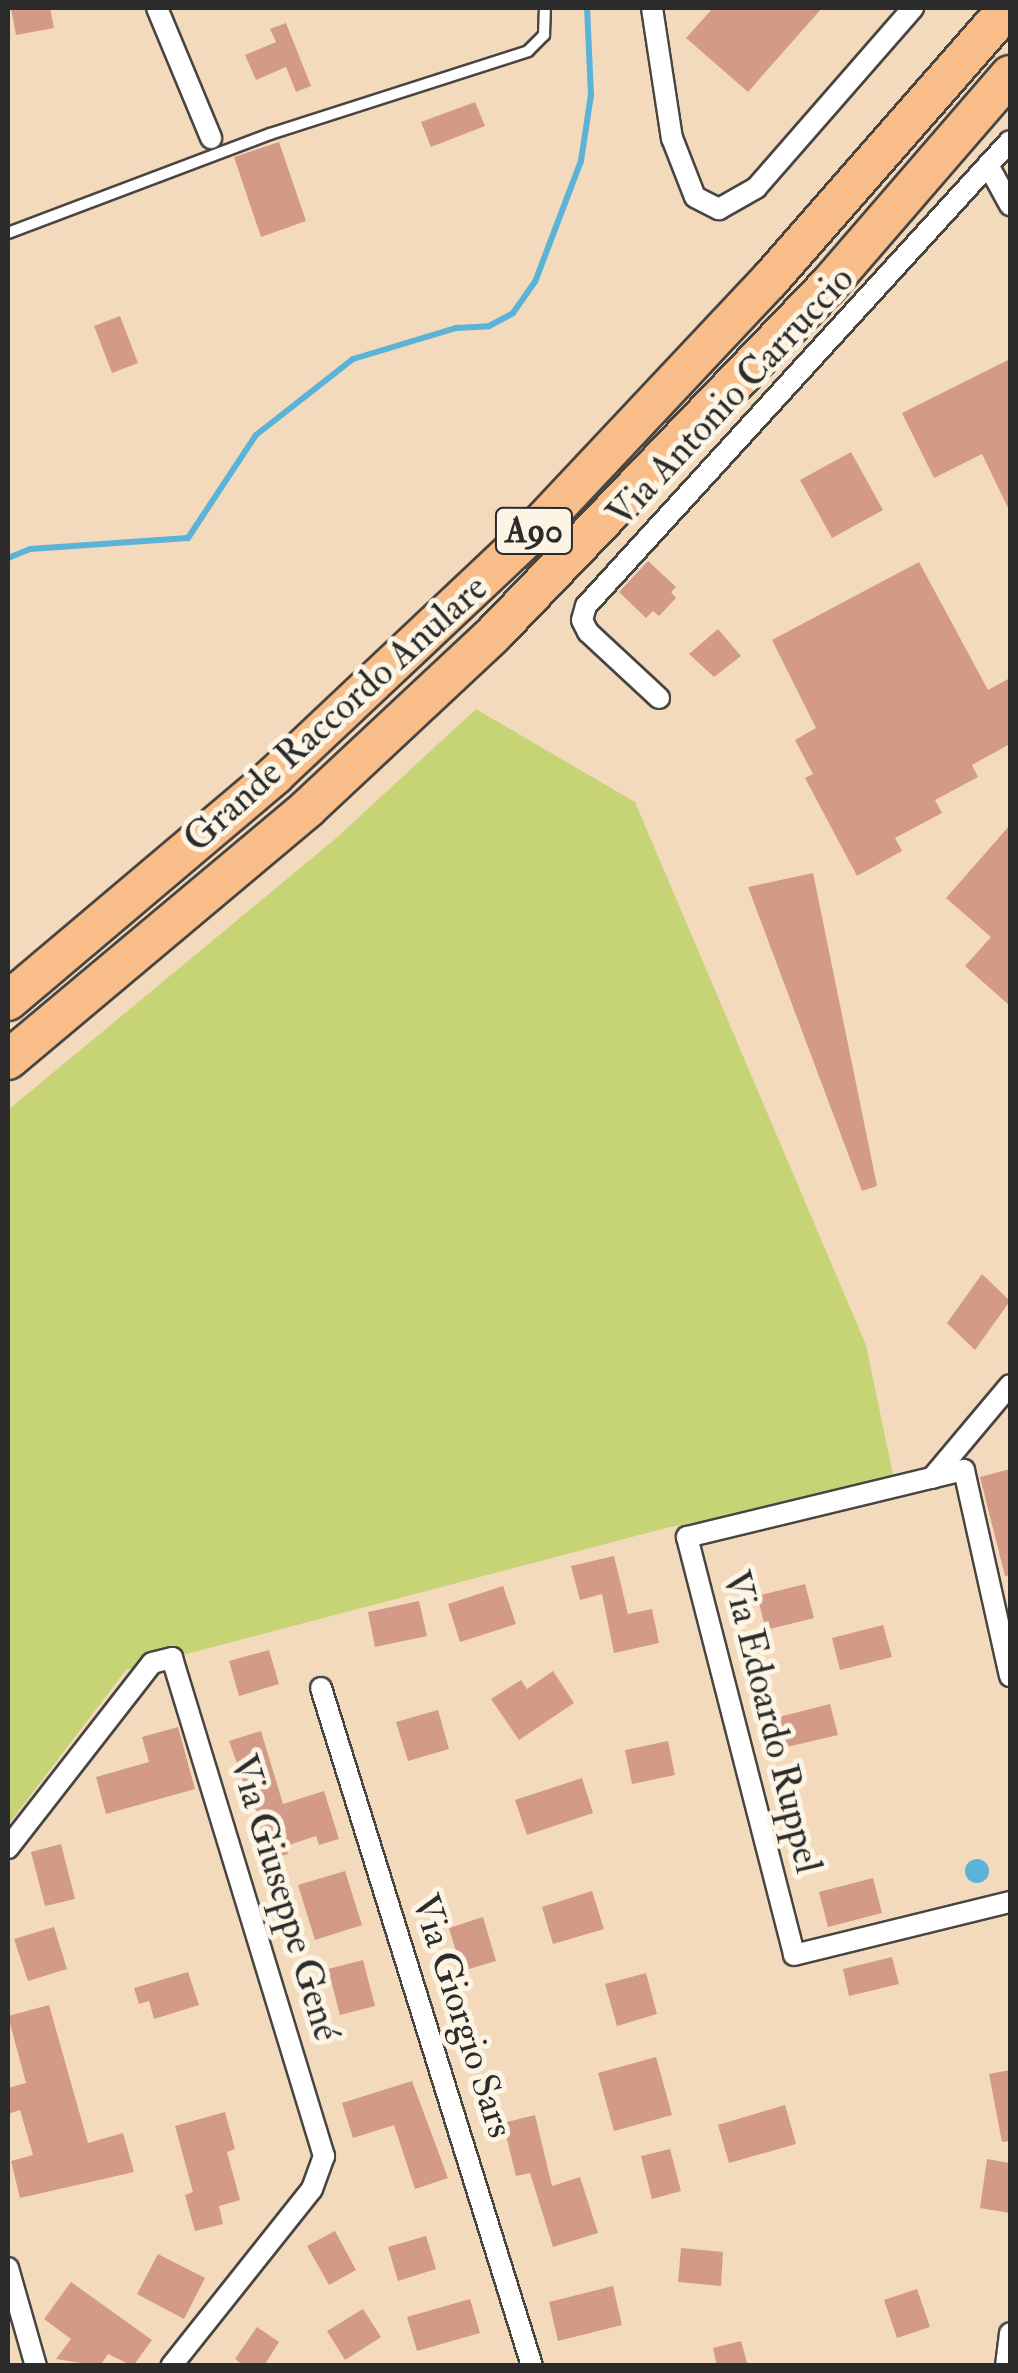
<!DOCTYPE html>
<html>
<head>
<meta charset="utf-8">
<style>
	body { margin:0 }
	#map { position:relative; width:1018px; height:2373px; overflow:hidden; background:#f4dabd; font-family:"IM FELL Double Pica",serif }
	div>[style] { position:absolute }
	.green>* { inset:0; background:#c7d476 }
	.water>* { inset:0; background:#5bb3d8 }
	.round { border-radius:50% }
	.stream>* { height:6px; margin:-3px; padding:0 3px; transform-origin:3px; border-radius:3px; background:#5bb3d8 }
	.building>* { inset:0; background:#d39b87 }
	.roads { filter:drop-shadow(2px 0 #494541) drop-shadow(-2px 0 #494541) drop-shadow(0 2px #494541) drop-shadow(0 -2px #494541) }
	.lane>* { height:10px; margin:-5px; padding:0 5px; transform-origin:5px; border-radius:5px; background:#fff }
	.street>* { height:20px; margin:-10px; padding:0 10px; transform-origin:10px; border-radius:10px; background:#fff }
	.highway>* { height:38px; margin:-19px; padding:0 19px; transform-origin:19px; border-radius:19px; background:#f8bd89 }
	span { translate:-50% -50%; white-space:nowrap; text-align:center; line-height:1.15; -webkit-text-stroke:10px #fcf5e5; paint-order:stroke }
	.shield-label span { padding:2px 8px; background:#fcf5e5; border:2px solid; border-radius:8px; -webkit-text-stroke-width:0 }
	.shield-label { font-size:35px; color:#2b2b2b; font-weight:700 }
	.street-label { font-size:38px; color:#2b2b2b }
	.frame { position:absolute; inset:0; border:10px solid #2b2b2b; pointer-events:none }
</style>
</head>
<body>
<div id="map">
	<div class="green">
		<i style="clip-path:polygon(476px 709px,635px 802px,866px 1345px,896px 1489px,670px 1527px,126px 1670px,8px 1825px,8px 1110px,334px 840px)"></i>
	</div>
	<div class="water">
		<i class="round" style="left:965px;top:1859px;width:24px;height:24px"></i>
	</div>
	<div class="stream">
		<i style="left:8px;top:558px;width:24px;rotate:-22deg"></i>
		<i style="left:30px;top:549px;width:158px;rotate:-4deg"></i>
		<i style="left:188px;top:538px;width:123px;rotate:-56.6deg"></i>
		<i style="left:256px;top:435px;width:123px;rotate:-38.1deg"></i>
		<i style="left:353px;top:359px;width:108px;rotate:-16.8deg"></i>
		<i style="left:456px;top:328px;width:33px;rotate:-3deg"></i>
		<i style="left:489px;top:326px;width:27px;rotate:-28deg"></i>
		<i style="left:513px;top:313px;width:38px;rotate:-55deg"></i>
		<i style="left:535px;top:282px;width:129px;rotate:-69.2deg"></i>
		<i style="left:581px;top:161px;width:67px;rotate:-81.4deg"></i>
		<i style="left:591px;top:95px;width:87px;rotate:-92.6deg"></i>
	</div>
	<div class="building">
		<i style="clip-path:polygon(11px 8px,50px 8px,54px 28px,16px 35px)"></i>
		<i style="clip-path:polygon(713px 8px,822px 8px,748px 92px,686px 38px)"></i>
		<i style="clip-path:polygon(286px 23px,311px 86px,296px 92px,286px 67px,256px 80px,245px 55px,276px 42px,270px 29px)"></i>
		<i style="clip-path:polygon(475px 102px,485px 126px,431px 147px,421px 122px)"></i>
		<i style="clip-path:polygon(279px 142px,306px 221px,261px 237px,234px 157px)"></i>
		<i style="clip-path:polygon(120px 316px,138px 363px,112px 373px,94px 326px)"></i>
		<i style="clip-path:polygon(1010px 359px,1010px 512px,982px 454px,934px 478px,902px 413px)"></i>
		<i style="clip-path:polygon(851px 452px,883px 510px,832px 538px,800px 480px)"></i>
		<i style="clip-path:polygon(648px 561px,676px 587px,671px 592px,676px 598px,659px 616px,653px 611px,646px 618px,619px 592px)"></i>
		<i style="clip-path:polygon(919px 562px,988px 690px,1010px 678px,1010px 744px,972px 765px,978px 777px,935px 800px,942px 813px,895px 838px,902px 851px,857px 876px,805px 778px,813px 774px,795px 740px,816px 728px,772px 640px)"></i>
		<i style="clip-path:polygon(718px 629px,741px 656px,714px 677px,689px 654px)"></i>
		<i style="clip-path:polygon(1010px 825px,1010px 1006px,965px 966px,991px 937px,946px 898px)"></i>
		<i style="clip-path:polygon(813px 873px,877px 1186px,862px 1191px,748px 887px)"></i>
		<i style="clip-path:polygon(982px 1274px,1010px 1301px,975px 1350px,947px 1323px)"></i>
		<i style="clip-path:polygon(1010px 1469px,1010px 1575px,1005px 1576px,980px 1477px)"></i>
		<i style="clip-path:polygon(614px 1556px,628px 1614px,652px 1609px,659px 1643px,614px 1653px,602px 1594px,580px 1600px,571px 1566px)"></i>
		<i style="clip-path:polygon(805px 1584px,814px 1618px,766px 1630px,757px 1596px)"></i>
		<i style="clip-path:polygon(503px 1586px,516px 1624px,460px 1642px,448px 1604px)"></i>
		<i style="clip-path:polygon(419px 1601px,427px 1636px,375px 1647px,368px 1612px)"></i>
		<i style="clip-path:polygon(883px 1625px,892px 1657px,840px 1670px,832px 1638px)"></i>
		<i style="clip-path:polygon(269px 1650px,279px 1684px,239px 1696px,229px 1661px)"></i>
		<i style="clip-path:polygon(553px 1671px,574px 1703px,519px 1740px,491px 1699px,521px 1680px,527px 1689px)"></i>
		<i style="clip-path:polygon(830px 1704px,838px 1735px,778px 1749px,771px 1719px)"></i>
		<i style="clip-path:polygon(438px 1710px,449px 1749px,408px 1761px,396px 1722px)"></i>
		<i style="clip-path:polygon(178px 1727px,195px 1789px,106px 1814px,96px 1777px,149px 1762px,142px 1737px)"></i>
		<i style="clip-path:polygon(261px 1731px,283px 1804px,324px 1791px,339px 1839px,319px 1845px,316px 1836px,286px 1846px,288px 1854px,271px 1859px,229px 1741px)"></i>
		<i style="clip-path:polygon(668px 1741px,675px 1775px,632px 1784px,625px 1750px)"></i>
		<i style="clip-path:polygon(582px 1778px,593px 1813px,527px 1835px,515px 1800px)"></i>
		<i style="clip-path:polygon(61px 1844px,75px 1899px,45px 1906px,31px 1852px)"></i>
		<i style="clip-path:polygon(345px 1871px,362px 1925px,315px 1940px,298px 1885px)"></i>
		<i style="clip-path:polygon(873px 1878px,882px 1913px,828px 1927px,819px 1892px)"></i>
		<i style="clip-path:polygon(592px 1891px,604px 1929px,553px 1944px,542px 1907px)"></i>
		<i style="clip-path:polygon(483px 1917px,496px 1961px,462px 1971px,449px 1928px)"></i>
		<i style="clip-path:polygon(54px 1927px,67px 1969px,28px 1981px,14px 1939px)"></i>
		<i style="clip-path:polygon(892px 1957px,899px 1984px,849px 1996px,843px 1969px)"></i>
		<i style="clip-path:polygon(363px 1960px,375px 2006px,340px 2015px,328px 1969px)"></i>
		<i style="clip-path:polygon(188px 1972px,199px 2005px,154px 2019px,149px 2001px,139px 2004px,134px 1988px)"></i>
		<i style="clip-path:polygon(646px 1973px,657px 2014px,617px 2026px,605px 1984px)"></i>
		<i style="clip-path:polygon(49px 2005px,88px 2143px,123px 2133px,134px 2172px,20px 2198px,11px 2161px,33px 2155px,20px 2110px,8px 2114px,8px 2088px,26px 2083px,8px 2016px)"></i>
		<i style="clip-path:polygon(656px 2057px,672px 2115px,614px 2131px,598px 2073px)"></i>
		<i style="clip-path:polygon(1010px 2070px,1010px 2141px,1002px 2142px,989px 2074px)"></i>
		<i style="clip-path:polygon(412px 2081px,448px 2178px,415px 2189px,394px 2125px,353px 2138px,342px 2103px)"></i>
		<i style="clip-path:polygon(785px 2105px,796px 2144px,729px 2163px,718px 2125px)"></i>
		<i style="clip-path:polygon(225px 2112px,235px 2149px,227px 2152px,240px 2200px,219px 2206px,223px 2224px,195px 2231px,185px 2195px,193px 2192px,175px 2126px)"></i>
		<i style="clip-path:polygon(535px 2115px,552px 2186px,580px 2177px,598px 2233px,553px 2247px,530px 2173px,516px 2176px,503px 2123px)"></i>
		<i style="clip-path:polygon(670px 2149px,681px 2191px,652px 2199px,641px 2156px)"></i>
		<i style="clip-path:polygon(987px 2159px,1010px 2163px,1010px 2213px,980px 2208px)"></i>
		<i style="clip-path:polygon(335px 2231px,356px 2270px,329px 2285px,307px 2246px)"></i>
		<i style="clip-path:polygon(426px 2236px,436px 2269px,398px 2281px,388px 2247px)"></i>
		<i style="clip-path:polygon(681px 2248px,723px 2252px,721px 2286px,678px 2282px)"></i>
		<i style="clip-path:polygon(158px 2254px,205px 2278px,184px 2319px,137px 2294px)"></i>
		<i style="clip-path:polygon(71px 2282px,152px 2340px,133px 2366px,108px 2354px,100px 2366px,56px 2359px,71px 2339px,44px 2319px)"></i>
		<i style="clip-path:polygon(613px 2286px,622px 2325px,558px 2341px,549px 2302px)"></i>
		<i style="clip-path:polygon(917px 2289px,930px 2327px,897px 2338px,884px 2300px)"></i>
		<i style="clip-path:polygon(470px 2299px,480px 2333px,417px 2351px,407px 2317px)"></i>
		<i style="clip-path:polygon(363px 2309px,381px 2337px,345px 2360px,327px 2331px)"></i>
		<i style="clip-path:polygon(257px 2327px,279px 2342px,264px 2366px,244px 2366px,235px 2359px)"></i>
		<i style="clip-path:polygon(741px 2341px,748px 2366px,717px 2366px,713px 2348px)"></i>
	</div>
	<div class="roads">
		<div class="lane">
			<i style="left:8px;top:233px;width:280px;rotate:-20.7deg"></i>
			<i style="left:270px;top:134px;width:271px;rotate:-17.8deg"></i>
			<i style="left:528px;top:51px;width:23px;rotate:-45deg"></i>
			<i style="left:544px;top:35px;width:27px;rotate:-88deg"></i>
		</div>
		<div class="street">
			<i style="left:157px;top:8px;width:141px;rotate:67.4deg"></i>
			<i style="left:652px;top:8px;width:132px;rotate:81.3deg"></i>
			<i style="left:672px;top:138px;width:63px;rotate:68.7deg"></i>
			<i style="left:695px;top:197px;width:27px;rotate:27deg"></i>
			<i style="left:719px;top:209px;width:43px;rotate:-29.6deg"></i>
			<i style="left:756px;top:188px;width:239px;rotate:-48.9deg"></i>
			<i style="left:988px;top:165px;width:46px;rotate:61.2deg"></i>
			<i style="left:659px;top:698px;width:97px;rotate:-137.1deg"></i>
			<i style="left:588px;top:632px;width:13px;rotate:-117deg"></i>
			<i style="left:582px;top:620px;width:15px;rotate:-74deg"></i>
			<i style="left:586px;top:606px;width:629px;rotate:-47.64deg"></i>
			<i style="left:932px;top:1478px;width:121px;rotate:-50deg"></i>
			<i style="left:1010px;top:1676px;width:211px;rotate:-102.6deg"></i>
			<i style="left:964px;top:1470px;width:285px;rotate:166.4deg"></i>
			<i style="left:687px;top:1537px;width:431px;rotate:75.6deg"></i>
			<i style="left:794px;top:1955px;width:222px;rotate:-13.8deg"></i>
			<i style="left:321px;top:1688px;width:710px;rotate:72.71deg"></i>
			<i style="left:8px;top:1848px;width:234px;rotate:-52.1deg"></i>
			<i style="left:152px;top:1663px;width:21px;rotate:-14deg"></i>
			<i style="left:172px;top:1658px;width:521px;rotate:73.03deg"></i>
			<i style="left:324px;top:2156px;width:35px;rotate:110deg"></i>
			<i style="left:312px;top:2189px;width:226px;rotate:128.5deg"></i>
			<i style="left:8px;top:2268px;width:102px;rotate:74.1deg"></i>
			<i style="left:1006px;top:2366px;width:33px;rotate:-83deg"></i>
		</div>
		<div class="highway">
			<i style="left:8px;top:1001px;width:350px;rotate:-40.2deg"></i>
			<i style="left:275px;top:775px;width:354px;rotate:-43.3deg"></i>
			<i style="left:533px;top:532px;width:345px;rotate:-46.8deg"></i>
			<i style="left:769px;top:281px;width:363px;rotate:-48.8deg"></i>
			<i style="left:8px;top:1060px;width:392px;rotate:-40deg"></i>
			<i style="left:308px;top:808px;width:252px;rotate:-43.1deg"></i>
			<i style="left:492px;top:636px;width:484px;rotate:-46.2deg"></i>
			<i style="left:827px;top:287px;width:280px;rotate:-49.2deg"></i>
		</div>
	</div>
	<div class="shield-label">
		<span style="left:534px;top:531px">A90</span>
	</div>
	<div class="street-label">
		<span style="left:731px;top:397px;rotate:-47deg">Via Antonio Carruccio</span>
		<span style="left:336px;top:714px;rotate:-42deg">Grande Raccordo Anulare</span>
		<span style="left:771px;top:1722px;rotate:76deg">Via Edoardo Ruppel</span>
		<span style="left:284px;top:1898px;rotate:73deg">Via Giuseppe Gené</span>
		<span style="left:462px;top:2016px;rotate:72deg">Via Giorgio Sars</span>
	</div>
	<div class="frame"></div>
</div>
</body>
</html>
